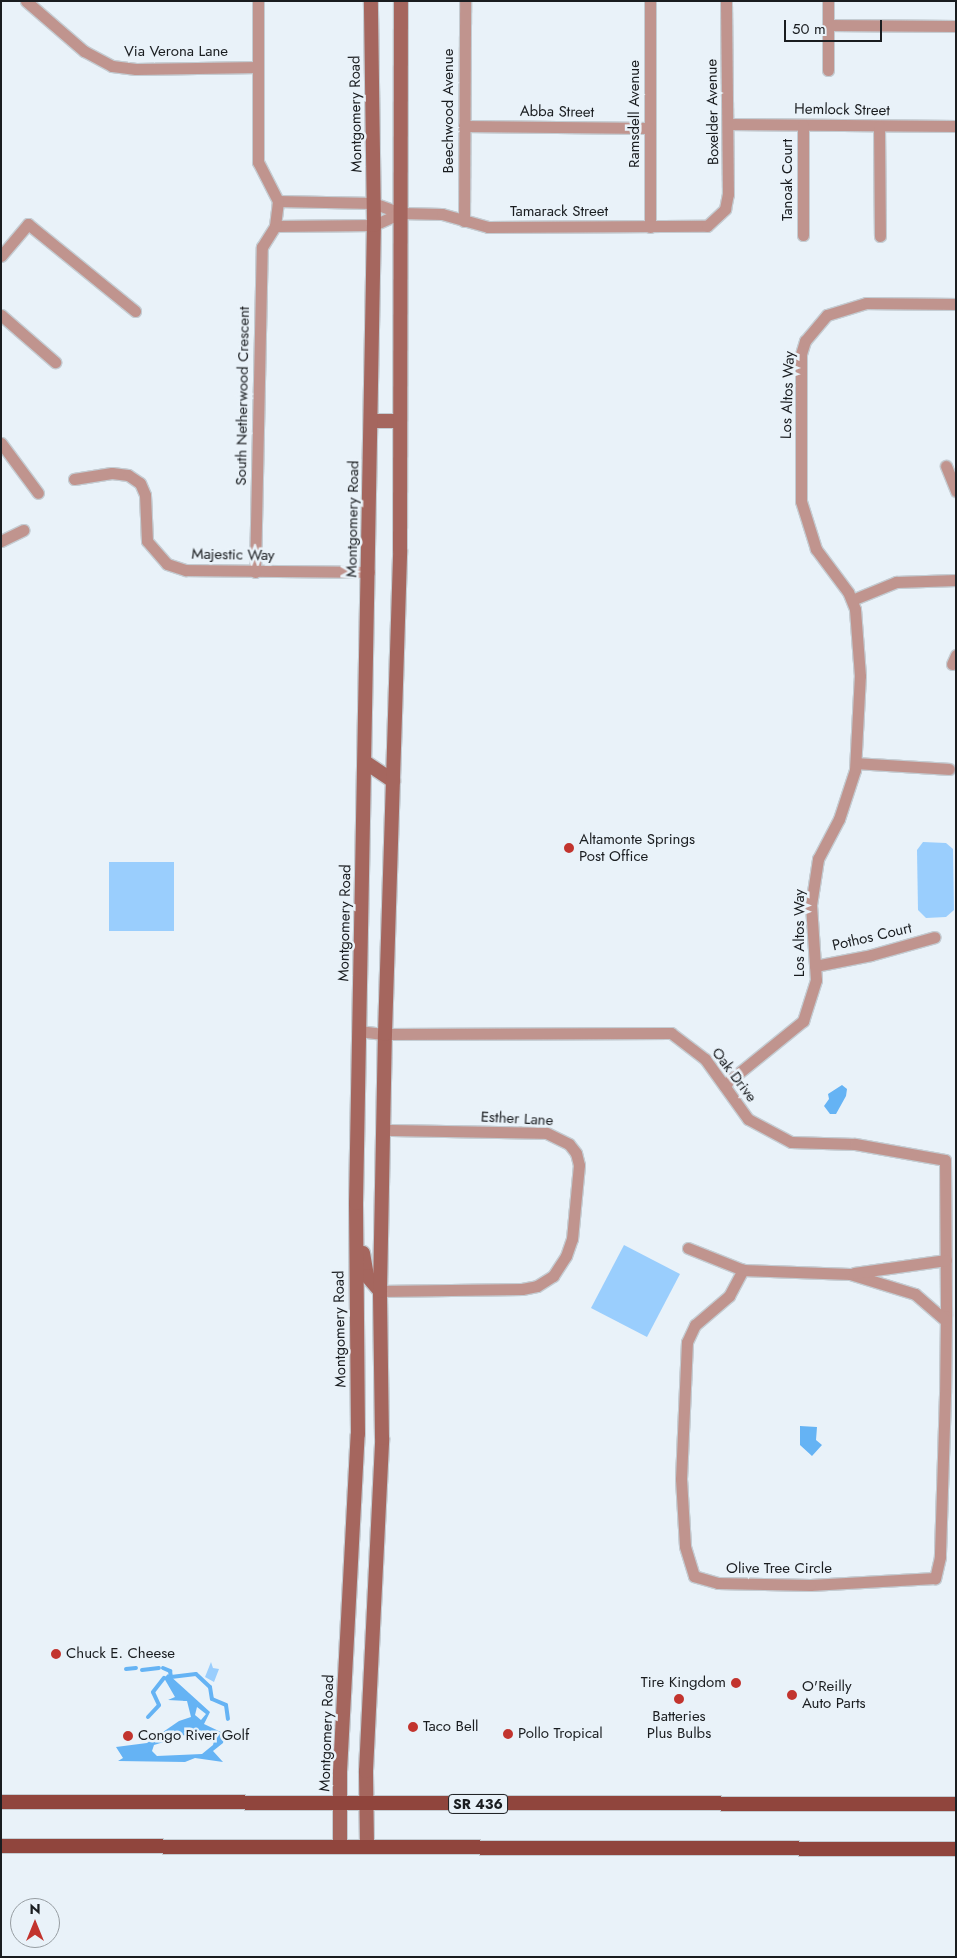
<!DOCTYPE html>
<html>
<head>
<meta charset="utf-8">
<style>
	body { margin:0 }
	#map { position:relative; width:957px; height:1958px; overflow:hidden; background:#e9f2f9; font-family:Jost,sans-serif }
	div>[style] { position:absolute }
	.green>* { inset:0; background:#9acefd }
	.water>* { inset:0; background:#65b3f4 }
	.stream>* { height:4px; margin:-2px; padding:0 2px; transform-origin:2px; border-radius:2px; background:#65b3f4 }
	.roads { filter:drop-shadow(1px 0 #c4ccd2) drop-shadow(-1px 0 #c4ccd2) drop-shadow(0 1px #c4ccd2) drop-shadow(0 -1px #c4ccd2) }
	.minor>* { height:11px; margin:-5.5px; padding:0 5.5px; transform-origin:5.5px; border-radius:5.5px; background:#c0948e }
	.secondary>* { height:14px; margin:-7px; padding:0 7px; transform-origin:7px; border-radius:7px; background:#a5665e }
	.primary>* { height:14px; margin:-7px; padding:0 7px; transform-origin:7px; border-radius:7px; background:#90453d }
	.dots>* { width:14px; height:14px; translate:-50% -50%; box-sizing:border-box; border:2px solid #e9f2f9; border-radius:50% }
	span { translate:-50% -50%; white-space:nowrap; text-align:center; line-height:1.15; -webkit-text-stroke:5px #e9f2f9; paint-order:stroke }
	.shield-label span { padding:1px 4px; background:#e9f2f9; border:1px solid; border-radius:4px; -webkit-text-stroke-width:0 }
	.shield-label { font-size:14px; color:#1a1d20; font-weight:700 }
	.street-label { font-size:15px; color:#1a1d20 }
	.poi-label { font-size:15px; color:#1a1d20 }
	.left { translate:0 -50%; text-align:left }
	.right { translate:-100% -50%; text-align:right }
	.frame { position:absolute; inset:0; border:2px solid #1a1d20; pointer-events:none }
	.north { position:absolute; left:10px; top:1898px; width:50px; height:50px; box-sizing:border-box; background:#e9f2f9; border:1px solid #969da2; border-radius:50%; rotate:0deg; font-size:14px; font-weight:700; line-height:20px; text-align:center; color:#1a1d20 }
	.north::after { content:''; display:block; margin:auto; width:18px; height:22px; background:#c2342e; clip-path:polygon(50% 0,100% 100%,50% 72%,0 100%) }
	.scale { position:absolute; left:784px; top:20px; width:98px; height:22px; box-sizing:border-box; border:2px solid #1a1d20; border-top:0; padding-left:6px; font-size:15px; line-height:18px; white-space:nowrap; color:#1a1d20; -webkit-text-stroke:4px #e9f2f9; paint-order:stroke }
</style>
</head>
<body>
<div id="map">
	<div class="green">
		<i style="clip-path:polygon(923px 842px,946px 843px,953px 849px,954px 910px,946px 917px,926px 918px,918px 910px,917px 850px)"></i>
		<i style="clip-path:polygon(109px 862px,174px 862px,174px 931px,109px 931px)"></i>
		<i style="clip-path:polygon(624px 1245px,680px 1274px,647px 1337px,591px 1308px)"></i>
		<i style="clip-path:polygon(211px 1662px,213px 1668px,219px 1669px,214px 1682px,205px 1677px)"></i>
	</div>
	<div class="water">
		<i style="clip-path:polygon(842px 1085px,847px 1089px,846px 1096px,836px 1114px,830px 1114px,824px 1106px,829px 1099px,828px 1094px)"></i>
		<i style="clip-path:polygon(800px 1426px,817px 1427px,816px 1440px,822px 1445px,812px 1456px,800px 1445px)"></i>
		<i style="clip-path:polygon(evenodd,168px 1674px,210px 1712px,204px 1724px,225px 1734px,223px 1743px,213px 1751px,223px 1762px,195px 1758px,185px 1762px,118px 1761px,123px 1758px,116px 1747px,147px 1743px,179px 1721px,191px 1717px,187px 1701px,168px 1700px,175px 1697px,164px 1678px,168px 1674px,197px 1707px,206px 1714px,201px 1720px,195px 1715px,197px 1707px,168px 1674px,203px 1731px,212px 1731px,215px 1737px,213px 1745px,202px 1754px,157px 1756px,152px 1751px,154px 1745px,167px 1741px,170px 1734px,192px 1736px,203px 1731px)"></i>
	</div>
	<div class="stream">
		<i style="left:163px;top:1668px;width:8px;rotate:23deg"></i>
		<i style="left:170px;top:1671px;width:6px;rotate:81deg"></i>
		<i style="left:171px;top:1677px;width:25px;rotate:-7deg"></i>
		<i style="left:196px;top:1674px;width:19px;rotate:43deg"></i>
		<i style="left:210px;top:1687px;width:12px;rotate:81deg"></i>
		<i style="left:212px;top:1699px;width:15px;rotate:23deg"></i>
		<i style="left:226px;top:1705px;width:14px;rotate:82deg"></i>
		<i style="left:126px;top:1669px;width:10px;rotate:-6deg"></i>
		<i style="left:142px;top:1670px;width:17px;rotate:-7deg"></i>
		<i style="left:148px;top:1717px;width:16px;rotate:-47deg"></i>
		<i style="left:159px;top:1705px;width:14px;rotate:-115deg"></i>
		<i style="left:153px;top:1692px;width:18px;rotate:-52deg"></i>
	</div>
	<div class="roads">
		<div class="minor">
			<i style="left:26px;top:1px;width:77px;rotate:40.8deg"></i>
			<i style="left:84px;top:51px;width:32px;rotate:28deg"></i>
			<i style="left:112px;top:66px;width:24px;rotate:7deg"></i>
			<i style="left:136px;top:69px;width:122px;rotate:-0.9deg"></i>
			<i style="left:650px;top:1px;width:226px;rotate:90deg"></i>
			<i style="left:828px;top:25px;width:128px;rotate:0.4deg"></i>
			<i style="left:828px;top:70px;width:69px;rotate:-90deg"></i>
			<i style="left:728px;top:124px;width:228px;rotate:0.5deg"></i>
			<i style="left:803px;top:125px;width:110px;rotate:90deg"></i>
			<i style="left:464px;top:126px;width:185px;rotate:0.6deg"></i>
			<i style="left:879px;top:126px;width:110px;rotate:89.5deg"></i>
			<i style="left:278px;top:201px;width:95px;rotate:1.2deg"></i>
			<i style="left:373px;top:203px;width:30px;rotate:20deg"></i>
			<i style="left:401px;top:213px;width:41px;rotate:1.4deg"></i>
			<i style="left:442px;top:214px;width:48px;rotate:15.8deg"></i>
			<i style="left:488px;top:227px;width:219px;rotate:-0.3deg"></i>
			<i style="left:707px;top:226px;width:25px;rotate:-43deg"></i>
			<i style="left:725px;top:209px;width:15px;rotate:-79deg"></i>
			<i style="left:728px;top:194px;width:193px;rotate:-90.6deg"></i>
			<i style="left:464px;top:221px;width:220px;rotate:-89.7deg"></i>
			<i style="left:275px;top:226px;width:99px;rotate:-0.6deg"></i>
			<i style="left:374px;top:225px;width:30px;rotate:-24deg"></i>
			<i style="left:1px;top:256px;width:42px;rotate:-49.8deg"></i>
			<i style="left:28px;top:224px;width:138px;rotate:39.1deg"></i>
			<i style="left:1px;top:315px;width:72px;rotate:41deg"></i>
			<i style="left:1px;top:443px;width:62px;rotate:53.5deg"></i>
			<i style="left:946px;top:466px;width:27px;rotate:68deg"></i>
			<i style="left:74px;top:479px;width:38px;rotate:-9deg"></i>
			<i style="left:112px;top:473px;width:16px;rotate:7deg"></i>
			<i style="left:128px;top:475px;width:14px;rotate:34deg"></i>
			<i style="left:140px;top:483px;width:13px;rotate:67deg"></i>
			<i style="left:145px;top:495px;width:46px;rotate:87.5deg"></i>
			<i style="left:147px;top:541px;width:30px;rotate:49deg"></i>
			<i style="left:167px;top:564px;width:20px;rotate:18deg"></i>
			<i style="left:186px;top:570px;width:183px;rotate:0.6deg"></i>
			<i style="left:1px;top:541px;width:25px;rotate:-26deg"></i>
			<i style="left:255px;top:572px;width:325px;rotate:-88.8deg"></i>
			<i style="left:262px;top:247px;width:25px;rotate:-58deg"></i>
			<i style="left:275px;top:226px;width:25px;rotate:-83deg"></i>
			<i style="left:278px;top:201px;width:44px;rotate:-117.1deg"></i>
			<i style="left:258px;top:162px;width:161px;rotate:-90deg"></i>
			<i style="left:852px;top:600px;width:48px;rotate:-22.2deg"></i>
			<i style="left:896px;top:582px;width:60px;rotate:-1.9deg"></i>
			<i style="left:952px;top:664px;width:10px;rotate:-66deg"></i>
			<i style="left:856px;top:763px;width:93px;rotate:3.7deg"></i>
			<i style="left:815px;top:966px;width:57px;rotate:-11.1deg"></i>
			<i style="left:871px;top:955px;width:66px;rotate:-15.7deg"></i>
			<i style="left:359px;top:1031px;width:26px;rotate:7deg"></i>
			<i style="left:385px;top:1034px;width:286px;rotate:-0.2deg"></i>
			<i style="left:671px;top:1033px;width:43px;rotate:37.4deg"></i>
			<i style="left:705px;top:1059px;width:74px;rotate:54.4deg"></i>
			<i style="left:748px;top:1119px;width:49px;rotate:28.1deg"></i>
			<i style="left:791px;top:1142px;width:64px;rotate:1.8deg"></i>
			<i style="left:855px;top:1144px;width:91px;rotate:10.1deg"></i>
			<i style="left:945px;top:1160px;width:156px;rotate:89.6deg"></i>
			<i style="left:946px;top:1316px;width:78px;rotate:90.7deg"></i>
			<i style="left:945px;top:1394px;width:163px;rotate:91.8deg"></i>
			<i style="left:940px;top:1557px;width:22px;rotate:103deg"></i>
			<i style="left:935px;top:1578px;width:125px;rotate:176.8deg"></i>
			<i style="left:810px;top:1585px;width:92px;rotate:-178.8deg"></i>
			<i style="left:718px;top:1583px;width:25px;rotate:-164deg"></i>
			<i style="left:694px;top:1576px;width:31px;rotate:-107deg"></i>
			<i style="left:685px;top:1546px;width:67px;rotate:-93.4deg"></i>
			<i style="left:681px;top:1479px;width:137px;rotate:-87.5deg"></i>
			<i style="left:687px;top:1342px;width:19px;rotate:-65deg"></i>
			<i style="left:695px;top:1325px;width:45px;rotate:-40.5deg"></i>
			<i style="left:729px;top:1296px;width:30px;rotate:-62deg"></i>
			<i style="left:743px;top:1270px;width:107px;rotate:2.1deg"></i>
			<i style="left:850px;top:1274px;width:68px;rotate:17.1deg"></i>
			<i style="left:915px;top:1294px;width:41px;rotate:41.1deg"></i>
			<i style="left:724px;top:1085px;width:102px;rotate:-39deg"></i>
			<i style="left:803px;top:1021px;width:43px;rotate:-72.4deg"></i>
			<i style="left:816px;top:980px;width:75px;rotate:-93.8deg"></i>
			<i style="left:811px;top:905px;width:47px;rotate:-81.3deg"></i>
			<i style="left:818px;top:859px;width:45px;rotate:-62.3deg"></i>
			<i style="left:839px;top:819px;width:52px;rotate:-71.9deg"></i>
			<i style="left:855px;top:770px;width:94px;rotate:-87deg"></i>
			<i style="left:860px;top:676px;width:67px;rotate:-94.3deg"></i>
			<i style="left:855px;top:609px;width:18px;rotate:-112deg"></i>
			<i style="left:848px;top:592px;width:54px;rotate:-126.7deg"></i>
			<i style="left:816px;top:549px;width:50px;rotate:-107.4deg"></i>
			<i style="left:801px;top:501px;width:147px;rotate:-90deg"></i>
			<i style="left:801px;top:354px;width:14px;rotate:-73deg"></i>
			<i style="left:805px;top:341px;width:34px;rotate:-50deg"></i>
			<i style="left:827px;top:315px;width:41px;rotate:-17.1deg"></i>
			<i style="left:866px;top:303px;width:90px;rotate:0.6deg"></i>
			<i style="left:688px;top:1248px;width:59px;rotate:21.8deg"></i>
			<i style="left:854px;top:1273px;width:93px;rotate:-8deg"></i>
			<i style="left:380px;top:1291px;width:142px;rotate:-0.8deg"></i>
			<i style="left:522px;top:1289px;width:15px;rotate:-11deg"></i>
			<i style="left:537px;top:1286px;width:19px;rotate:-32deg"></i>
			<i style="left:553px;top:1276px;width:24px;rotate:-57deg"></i>
			<i style="left:566px;top:1256px;width:18px;rotate:-71deg"></i>
			<i style="left:572px;top:1239px;width:74px;rotate:-84.6deg"></i>
			<i style="left:579px;top:1165px;width:12px;rotate:-104deg"></i>
			<i style="left:576px;top:1153px;width:11px;rotate:-128deg"></i>
			<i style="left:569px;top:1144px;width:25px;rotate:-154deg"></i>
			<i style="left:546px;top:1133px;width:162px;rotate:-178.9deg"></i>
		</div>
		<div class="secondary">
			<i style="left:371px;top:421px;width:29px"></i>
			<i style="left:365px;top:762px;width:34px;rotate:34deg"></i>
			<i style="left:363px;top:1253px;width:23px;rotate:80deg"></i>
			<i style="left:367px;top:1276px;width:20px;rotate:49deg"></i>
			<i style="left:367px;top:1845px;width:74px;rotate:-90.8deg"></i>
			<i style="left:366px;top:1771px;width:333px;rotate:-87.2deg"></i>
			<i style="left:382px;top:1438px;width:147px;rotate:-90.8deg"></i>
			<i style="left:380px;top:1291px;width:257px;rotate:-88.9deg"></i>
			<i style="left:385px;top:1034px;width:484px;rotate:-88.2deg"></i>
			<i style="left:400px;top:550px;width:549px;rotate:-89.9deg"></i>
			<i style="left:340px;top:1846px;width:74px;rotate:-90deg"></i>
			<i style="left:340px;top:1772px;width:338px;rotate:-87deg"></i>
			<i style="left:358px;top:1434px;width:231px;rotate:-90.5deg"></i>
			<i style="left:356px;top:1203px;width:978px;rotate:-88.95deg"></i>
			<i style="left:374px;top:225px;width:224px;rotate:-90.8deg"></i>
		</div>
		<div class="primary">
			<i style="left:1px;top:1802px;width:955px;rotate:0.12deg"></i>
			<i style="left:1px;top:1846px;width:955px;rotate:0.18deg"></i>
		</div>
	</div>
	<div class="dots">
		<i style="left:569px;top:848px;background:#c2342e"></i>
		<i style="left:56px;top:1654px;background:#c2342e"></i>
		<i style="left:736px;top:1683px;background:#c2342e"></i>
		<i style="left:792px;top:1695px;background:#c2342e"></i>
		<i style="left:679px;top:1699px;background:#c2342e"></i>
		<i style="left:413px;top:1727px;background:#c2342e"></i>
		<i style="left:508px;top:1734px;background:#c2342e"></i>
		<i style="left:128px;top:1736px;background:#c2342e"></i>
	</div>
	<div class="shield-label">
		<span style="left:478px;top:1804px">SR 436</span>
	</div>
	<div class="street-label">
		<span style="left:176px;top:52px">Via Verona Lane</span>
		<span style="left:842px;top:110px;rotate:1deg">Hemlock Street</span>
		<span style="left:449px;top:111px;rotate:-90deg">Beechwood Avenue</span>
		<span style="left:557px;top:112px;rotate:1deg">Abba Street</span>
		<span style="left:713px;top:112px;rotate:-91deg">Boxelder Avenue</span>
		<span style="left:356px;top:114px;rotate:-91deg">Montgomery Road</span>
		<span style="left:635px;top:114px;rotate:-90deg">Ramsdell Avenue</span>
		<span style="left:788px;top:180px;rotate:-90deg">Tanoak Court</span>
		<span style="left:559px;top:212px">Tamarack Street</span>
		<span style="left:788px;top:395px;rotate:-88deg">Los Altos Way</span>
		<span style="left:243px;top:396px;rotate:-89deg">South Netherwood Crescent</span>
		<span style="left:353px;top:519px;rotate:-89deg">Montgomery Road</span>
		<span style="left:233px;top:555px;rotate:1deg">Majestic Way</span>
		<span style="left:345px;top:923px;rotate:-89deg">Montgomery Road</span>
		<span style="left:800px;top:933px;rotate:-90deg">Los Altos Way</span>
		<span style="left:872px;top:937px;rotate:-13deg">Pothos Court</span>
		<span style="left:734px;top:1075px;rotate:53deg">Oak Drive</span>
		<span style="left:517px;top:1119px;rotate:3deg">Esther Lane</span>
		<span style="left:340px;top:1329px;rotate:-91deg">Montgomery Road</span>
		<span style="left:779px;top:1569px">Olive Tree Circle</span>
		<span style="left:327px;top:1733px;rotate:-88deg">Montgomery Road</span>
	</div>
	<div class="poi-label">
		<span class="left" style="left:579px;top:848px">Altamonte Springs<br>Post Office</span>
		<span class="left" style="left:66px;top:1654px">Chuck E. Cheese</span>
		<span class="right" style="left:726px;top:1683px">Tire Kingdom</span>
		<span class="left" style="left:802px;top:1695px">O'Reilly<br>Auto Parts</span>
		<span style="left:679px;top:1725px">Batteries<br>Plus Bulbs</span>
		<span class="left" style="left:423px;top:1727px">Taco Bell</span>
		<span class="left" style="left:518px;top:1734px">Pollo Tropical</span>
		<span class="left" style="left:138px;top:1736px">Congo River Golf</span>
	</div>
	<div class="frame"></div>
	<div class="north">N</div>
	<div class="scale">50 m</div>
</div>
</body>
</html>
